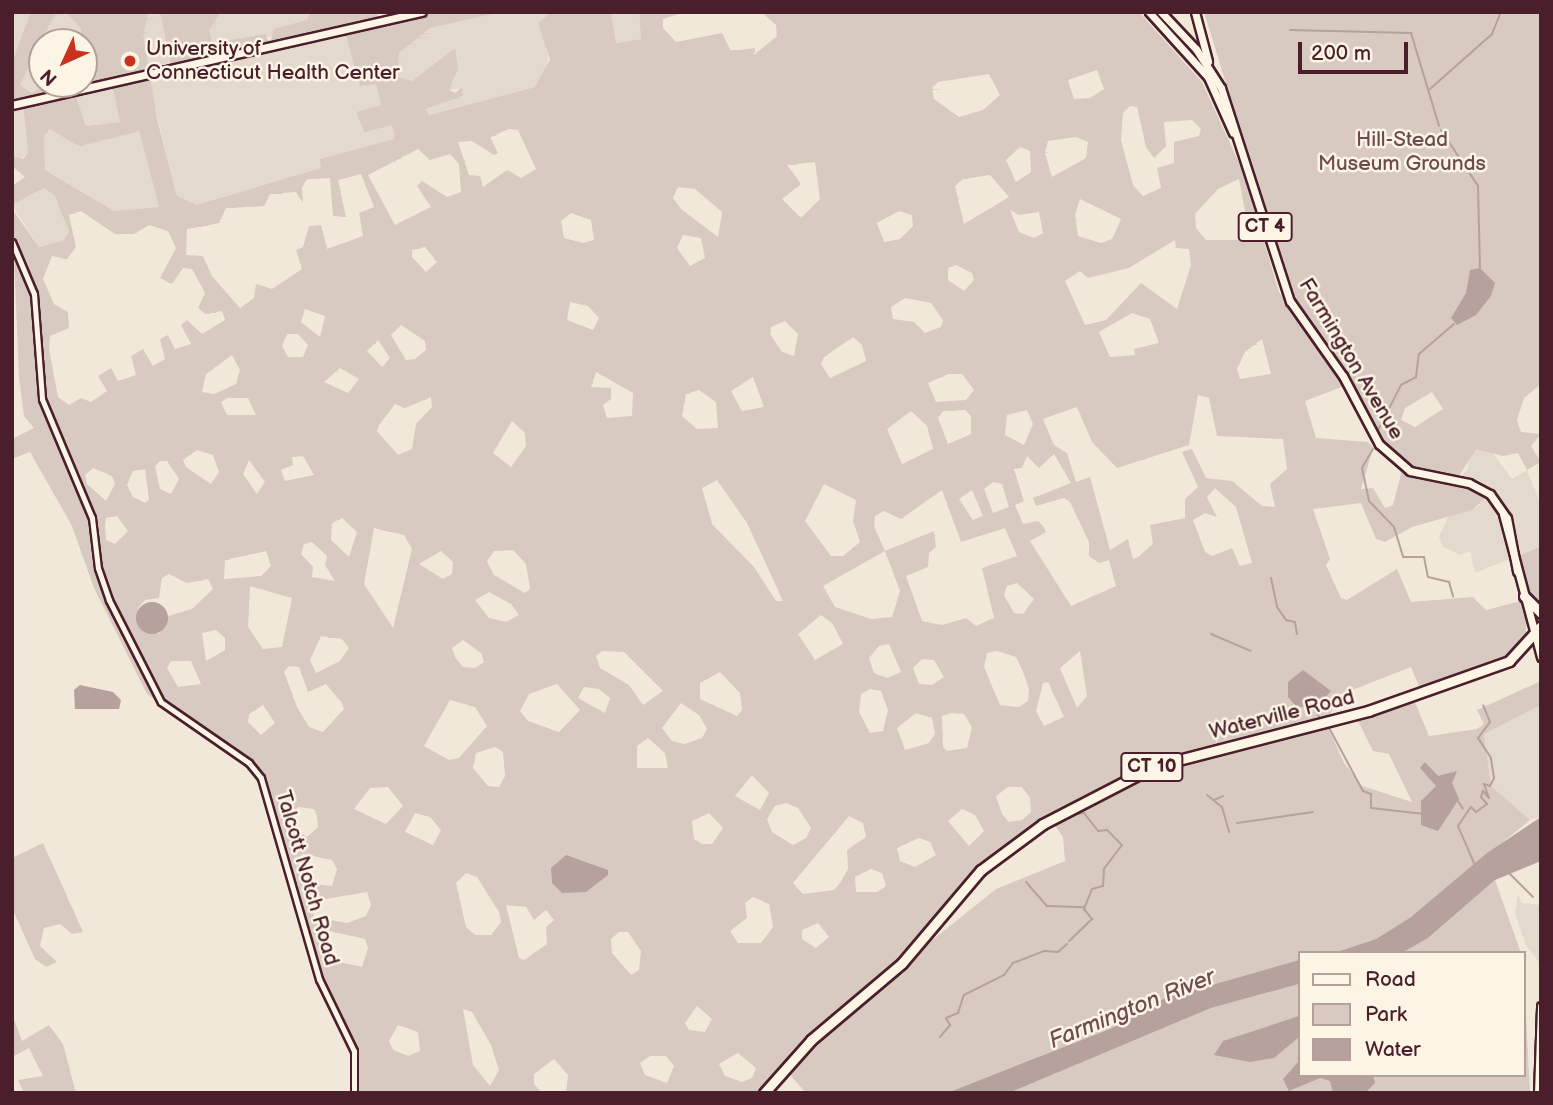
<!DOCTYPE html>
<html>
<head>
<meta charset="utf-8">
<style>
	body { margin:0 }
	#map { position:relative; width:1553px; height:1105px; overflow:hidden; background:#f1e8da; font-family:"Balsamiq Sans",sans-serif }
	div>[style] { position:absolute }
	.built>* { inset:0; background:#e4d9cd }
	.green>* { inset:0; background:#d8cac0 }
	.water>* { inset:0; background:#b6a19c }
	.round { border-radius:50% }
	.stream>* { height:2px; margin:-1px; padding:0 1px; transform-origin:1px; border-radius:1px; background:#b6a19c }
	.roads { filter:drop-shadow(2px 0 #4a1f2b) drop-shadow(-2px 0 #4a1f2b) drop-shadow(0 2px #4a1f2b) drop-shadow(0 -2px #4a1f2b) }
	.secondary>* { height:5px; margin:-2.5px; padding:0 2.5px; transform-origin:2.5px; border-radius:2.5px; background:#fcf5e5 }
	.primary>* { height:7px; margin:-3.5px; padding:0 3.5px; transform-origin:3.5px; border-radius:3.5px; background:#fcf5e5 }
	.highway>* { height:9px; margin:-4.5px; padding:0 4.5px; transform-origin:4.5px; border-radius:4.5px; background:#fcf5e5 }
	.dots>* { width:19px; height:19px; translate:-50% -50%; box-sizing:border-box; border:4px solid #fcf5e5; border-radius:50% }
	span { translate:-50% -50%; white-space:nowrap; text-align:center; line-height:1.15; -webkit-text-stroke:5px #fcf5e5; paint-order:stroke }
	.shield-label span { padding:2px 5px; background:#fcf5e5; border:2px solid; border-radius:5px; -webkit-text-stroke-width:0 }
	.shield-label { font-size:19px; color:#4a1f2b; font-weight:700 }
	.poi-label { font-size:21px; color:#4a1f2b }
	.left { translate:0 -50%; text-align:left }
	.park-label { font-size:21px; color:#6e4a50 }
	.street-label { font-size:21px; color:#4a1f2b }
	.water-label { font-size:23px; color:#704c53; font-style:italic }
	.frame { position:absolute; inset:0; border:14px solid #4a1f2b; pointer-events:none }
	.legend { position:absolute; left:1298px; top:951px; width:228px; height:126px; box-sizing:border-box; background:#fcf5e5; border:2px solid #b59f9b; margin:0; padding:9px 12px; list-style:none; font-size:21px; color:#4a1f2b }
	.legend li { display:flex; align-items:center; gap:14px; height:35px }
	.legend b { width:35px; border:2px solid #b59f9b }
	.north { position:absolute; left:28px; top:28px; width:70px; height:70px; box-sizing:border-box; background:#fcf5e5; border:2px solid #b59f9b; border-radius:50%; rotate:225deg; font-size:19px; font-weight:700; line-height:28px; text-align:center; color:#4a1f2b }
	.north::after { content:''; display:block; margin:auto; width:24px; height:32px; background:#c8321e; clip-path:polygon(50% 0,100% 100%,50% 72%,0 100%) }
	.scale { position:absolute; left:1298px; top:42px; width:110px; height:32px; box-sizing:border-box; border:4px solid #4a1f2b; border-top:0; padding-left:9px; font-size:21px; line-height:24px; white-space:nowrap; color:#4a1f2b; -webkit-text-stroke:5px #fcf5e5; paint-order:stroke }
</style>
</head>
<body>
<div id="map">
	<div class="built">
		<i style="clip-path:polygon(evenodd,12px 12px,363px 12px,70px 89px,12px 98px,12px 12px,42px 42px,84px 42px,84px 84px,42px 84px,42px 42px)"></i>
		<i style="clip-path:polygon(502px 12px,551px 12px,538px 23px,549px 48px,546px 75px,535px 87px,428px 115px,425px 109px,463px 96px,461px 88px,449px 90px,455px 77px,454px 49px,412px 81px,398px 77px,399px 53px,430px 28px)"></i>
		<i style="clip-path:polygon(611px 12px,639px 12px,641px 39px,616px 43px)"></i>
		<i style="clip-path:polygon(346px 32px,360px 85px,376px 83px,381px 106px,356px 112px,363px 131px,392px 124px,395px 139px,321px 159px,321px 168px,212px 204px,197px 205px,177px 196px,147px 76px)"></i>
		<i style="clip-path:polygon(112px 85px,120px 122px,86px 126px,75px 94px)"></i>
		<i style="clip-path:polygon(23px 104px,28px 152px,20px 160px,12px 156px,12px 105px)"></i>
		<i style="clip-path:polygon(51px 128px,79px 145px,139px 131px,159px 207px,114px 211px,45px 170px,44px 136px)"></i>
		<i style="clip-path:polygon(44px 188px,54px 195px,69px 231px,64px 240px,39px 247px,12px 205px)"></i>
		<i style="clip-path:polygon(1481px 448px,1492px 452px,1512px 479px,1527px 470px,1541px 505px,1541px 546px,1475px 573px,1470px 551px,1460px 555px,1443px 547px,1439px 537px,1449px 515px,1477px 507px,1490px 494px,1456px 481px,1467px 470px,1471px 452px)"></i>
		<i style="clip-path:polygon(1541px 705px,1541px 817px,1530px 820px,1491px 786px,1484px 734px)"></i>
		<i style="clip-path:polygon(1518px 895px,1522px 903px,1541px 905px,1541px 965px,1526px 945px,1515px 914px)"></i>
	</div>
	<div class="green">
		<i style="clip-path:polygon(evenodd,31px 12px,55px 12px,20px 85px,31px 93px,53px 84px,84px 84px,81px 29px,66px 12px,148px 12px,143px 35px,157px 119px,177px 196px,197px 205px,321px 168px,320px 159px,394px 139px,394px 134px,392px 125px,364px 132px,356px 112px,381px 105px,376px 84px,360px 86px,345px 32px,172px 70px,160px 12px,221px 12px,209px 30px,212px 43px,266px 34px,269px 47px,274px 29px,307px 20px,310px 12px,376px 12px,381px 23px,422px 12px,502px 12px,430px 28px,399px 53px,398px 77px,412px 81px,455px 48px,458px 69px,449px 90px,455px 93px,462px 87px,463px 96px,425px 109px,429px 115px,535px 87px,550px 59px,538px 23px,551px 12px,611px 12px,616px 43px,641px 39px,639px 12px,685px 12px,663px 19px,663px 28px,676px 42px,722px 33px,731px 51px,755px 48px,754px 55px,777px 36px,776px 25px,761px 12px,1139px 12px,1202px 82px,1244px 174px,1279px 292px,1344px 386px,1305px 401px,1316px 438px,1368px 442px,1373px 448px,1361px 489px,1373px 488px,1385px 508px,1393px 505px,1403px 466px,1388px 454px,1343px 369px,1292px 298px,1204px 12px,1541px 12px,1541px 384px,1524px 398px,1517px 420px,1521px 432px,1541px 434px,1531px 446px,1541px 462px,1527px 470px,1518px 453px,1503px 456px,1476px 449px,1456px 481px,1490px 494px,1472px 510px,1412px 527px,1385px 542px,1376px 539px,1361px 503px,1313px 509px,1330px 559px,1326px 565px,1341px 598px,1347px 600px,1397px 569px,1411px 602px,1473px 597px,1486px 610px,1521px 601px,1526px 622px,1526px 636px,1512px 656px,1420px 689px,1411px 667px,1337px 696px,1327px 725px,1344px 763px,1362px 786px,1412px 802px,1389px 754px,1373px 751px,1355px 715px,1412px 695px,1429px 736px,1477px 729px,1484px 724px,1477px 710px,1541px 681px,1541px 705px,1484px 734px,1491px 786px,1530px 820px,1411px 917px,1376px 939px,1334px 953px,1299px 953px,1299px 960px,1163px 999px,1112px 1028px,947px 1093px,806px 1093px,784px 1068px,769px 1086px,776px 1093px,566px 1093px,568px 1075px,554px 1059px,534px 1074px,534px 1084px,542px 1093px,356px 1093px,356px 1058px,327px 998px,257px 772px,147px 694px,94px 588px,72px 526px,30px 452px,12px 459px,12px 439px,34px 428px,24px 416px,19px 378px,12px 209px,39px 247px,64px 240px,69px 231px,54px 195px,44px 188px,12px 205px,12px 186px,25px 177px,12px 166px,12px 156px,23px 159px,28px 152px,23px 104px,12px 105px,12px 62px,31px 12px,1097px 70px,1104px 89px,1090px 98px,1074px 99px,1068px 80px,1097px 70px,31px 12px,989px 74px,1000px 95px,983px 110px,959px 117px,934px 99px,932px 88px,938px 82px,989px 74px,31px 12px,112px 85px,120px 122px,86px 126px,75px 94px,112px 85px,31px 12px,1130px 106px,1137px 107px,1146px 147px,1154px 158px,1166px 146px,1164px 122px,1192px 120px,1201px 129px,1199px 136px,1174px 142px,1174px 163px,1157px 168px,1161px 188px,1143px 196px,1133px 185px,1121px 140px,1123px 113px,1130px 106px,31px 12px,50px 129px,79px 146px,139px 131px,159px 207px,114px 211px,45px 170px,44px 136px,50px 129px,31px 12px,509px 129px,518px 130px,536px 169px,521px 178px,507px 170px,483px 187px,480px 176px,469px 175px,458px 142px,472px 141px,494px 155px,498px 153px,490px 137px,509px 129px,31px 12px,1076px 137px,1088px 142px,1086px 158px,1052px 177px,1045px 153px,1048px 141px,1076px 137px,31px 12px,1020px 147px,1030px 151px,1031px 172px,1016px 182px,1006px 160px,1020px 147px,31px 12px,418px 149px,430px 160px,450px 154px,459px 164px,461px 192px,447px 197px,422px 181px,417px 186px,431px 207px,395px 225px,368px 175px,418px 149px,31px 12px,815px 162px,820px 199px,801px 218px,782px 199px,801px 184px,787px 165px,815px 162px,31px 12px,361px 174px,374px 207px,359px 213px,363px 236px,327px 249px,321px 225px,309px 226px,303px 247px,296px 250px,302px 269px,272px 289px,256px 284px,254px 298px,240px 308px,212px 276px,203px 256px,186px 255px,187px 229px,219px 223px,226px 208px,264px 206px,270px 194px,296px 192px,303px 203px,302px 187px,307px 179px,330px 178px,333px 216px,346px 217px,338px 180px,361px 174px,31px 12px,990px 175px,1009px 197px,964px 224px,955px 186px,963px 179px,990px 175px,31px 12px,1239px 179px,1249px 233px,1239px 240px,1206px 240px,1196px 228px,1195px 214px,1218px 189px,1239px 179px,31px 12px,678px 187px,695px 189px,722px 212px,718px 237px,681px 209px,673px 198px,678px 187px,31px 12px,1080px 199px,1121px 219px,1112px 239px,1101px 243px,1078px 236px,1075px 215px,1080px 199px,31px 12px,1010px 210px,1019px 215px,1039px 212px,1043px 233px,1034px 238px,1019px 232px,1010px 210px,31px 12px,81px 211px,115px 234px,134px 234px,149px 225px,168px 231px,176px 248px,160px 278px,172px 284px,183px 268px,192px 269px,205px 293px,198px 308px,205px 314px,222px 311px,225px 320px,202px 334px,187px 320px,181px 325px,191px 344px,175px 349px,168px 335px,160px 339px,165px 359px,153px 366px,143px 349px,131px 356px,136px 375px,118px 381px,111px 368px,98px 376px,107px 391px,91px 402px,81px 398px,69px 405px,58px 397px,49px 349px,50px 336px,69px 328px,68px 312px,54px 304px,43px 279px,52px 256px,67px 259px,76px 247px,69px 215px,81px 211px,31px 12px,899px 211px,912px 215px,913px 226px,900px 239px,884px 242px,877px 223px,899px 211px,31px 12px,571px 213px,591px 220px,594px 240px,583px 243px,564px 238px,561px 221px,571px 213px,31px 12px,683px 235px,701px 238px,705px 258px,690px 266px,677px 248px,683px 235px,31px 12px,1175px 240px,1176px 248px,1189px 249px,1191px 265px,1177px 309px,1141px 283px,1106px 320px,1085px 325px,1065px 281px,1080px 271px,1088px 278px,1129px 268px,1175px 240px,31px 12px,425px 247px,437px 262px,426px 272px,412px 257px,412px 250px,425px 247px,31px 12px,956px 265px,972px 273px,974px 280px,964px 291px,948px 280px,948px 268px,956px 265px,31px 12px,905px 298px,931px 303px,943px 320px,941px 327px,925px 333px,914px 322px,893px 319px,891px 307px,905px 298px,31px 12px,570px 302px,588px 306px,599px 318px,593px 330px,567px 320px,570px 302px,31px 12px,305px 309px,325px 316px,320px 337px,301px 322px,305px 309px,31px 12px,1132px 313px,1150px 319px,1159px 343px,1134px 349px,1135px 355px,1110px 357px,1099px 332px,1132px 313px,31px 12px,785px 321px,798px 334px,794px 356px,782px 352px,770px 334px,771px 327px,785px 321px,31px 12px,401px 325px,425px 341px,426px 350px,415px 359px,406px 360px,391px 335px,401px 325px,31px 12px,287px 334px,298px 334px,308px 345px,303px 357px,288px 357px,282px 346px,287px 334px,31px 12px,853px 337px,862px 345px,866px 361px,830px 378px,821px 364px,824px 357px,853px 337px,31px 12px,1262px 339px,1271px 374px,1240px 379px,1237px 369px,1245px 352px,1262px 339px,31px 12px,378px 340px,390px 358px,382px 367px,367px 351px,378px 340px,31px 12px,232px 355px,240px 370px,236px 384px,214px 394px,202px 392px,206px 374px,232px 355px,31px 12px,340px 368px,359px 379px,348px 393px,324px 382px,340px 368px,31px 12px,596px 372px,633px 393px,632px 416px,607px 418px,603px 405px,611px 399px,611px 388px,591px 387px,596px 372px,31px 12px,948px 374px,962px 374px,974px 390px,966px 400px,936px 402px,928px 383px,948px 374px,31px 12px,753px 377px,764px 407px,742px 411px,731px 391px,753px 377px,31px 12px,699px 390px,716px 402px,718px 428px,697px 429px,682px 416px,686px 394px,699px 390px,31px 12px,1432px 392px,1443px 409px,1415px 427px,1401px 420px,1405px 408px,1432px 392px,31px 12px,1198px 395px,1209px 398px,1217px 436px,1283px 439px,1287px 469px,1270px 484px,1275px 507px,1262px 506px,1232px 481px,1206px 478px,1192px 449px,1182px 452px,1198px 487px,1185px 499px,1185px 518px,1150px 525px,1153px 544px,1138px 557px,1133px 559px,1128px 539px,1110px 550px,1090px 477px,1076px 482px,1067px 453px,1054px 445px,1043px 419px,1077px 407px,1092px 442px,1117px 468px,1189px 445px,1198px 395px,31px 12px,431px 397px,432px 407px,416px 424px,412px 449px,398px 455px,377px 431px,379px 425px,395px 404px,405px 408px,431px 397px,31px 12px,227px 398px,248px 398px,256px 415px,227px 415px,221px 402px,227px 398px,31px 12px,965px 410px,971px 416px,971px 434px,948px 444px,938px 418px,943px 411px,965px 410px,31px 12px,1027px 410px,1033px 424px,1024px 445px,1005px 435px,1007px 415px,1027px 410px,31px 12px,911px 411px,927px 426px,933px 449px,902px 464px,887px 429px,911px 411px,31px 12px,512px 421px,525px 433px,526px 446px,511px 467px,493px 453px,512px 421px,31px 12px,197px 450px,213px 455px,219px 472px,211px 484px,186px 467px,183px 460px,197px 450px,31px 12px,1054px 454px,1071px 483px,1033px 498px,1036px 506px,1064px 498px,1070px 502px,1089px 542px,1089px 556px,1099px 563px,1109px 560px,1116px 586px,1071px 606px,1030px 541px,1046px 532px,1043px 526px,1038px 521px,1023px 524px,1015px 505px,1024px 501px,1014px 469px,1022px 468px,1027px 456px,1039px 468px,1054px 454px,31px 12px,303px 456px,314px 475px,285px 481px,281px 470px,293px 465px,292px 457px,303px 456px,31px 12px,249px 460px,265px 482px,257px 494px,243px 474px,249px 460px,31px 12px,160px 461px,167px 461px,179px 479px,171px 494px,160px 489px,155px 466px,160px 461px,31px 12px,93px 468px,112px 476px,115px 484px,106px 501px,87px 484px,85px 475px,93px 468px,31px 12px,145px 469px,149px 500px,145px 503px,133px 497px,127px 485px,133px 471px,145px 469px,31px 12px,717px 480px,747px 523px,783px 601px,776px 601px,754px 567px,712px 524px,702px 488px,717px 480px,31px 12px,993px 482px,1002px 484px,1009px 507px,993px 513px,984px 489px,993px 482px,31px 12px,824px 484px,856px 500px,853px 521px,860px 542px,843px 556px,831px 556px,805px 521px,824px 484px,31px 12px,1215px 488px,1236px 507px,1252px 563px,1240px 566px,1232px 548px,1212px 556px,1205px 552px,1193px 520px,1205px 513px,1217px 517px,1207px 497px,1215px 488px,31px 12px,942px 490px,961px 542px,1005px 528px,1017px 556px,982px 568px,994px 618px,976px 626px,966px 618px,942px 625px,922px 621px,906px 576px,928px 567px,929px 553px,936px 547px,934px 531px,885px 551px,874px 526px,875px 516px,884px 511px,901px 519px,942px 490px,31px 12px,972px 490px,983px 516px,973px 520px,959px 499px,972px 490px,31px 12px,117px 516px,128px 531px,115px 544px,106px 540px,105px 526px,106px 518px,117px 516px,31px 12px,342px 518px,357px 532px,349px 557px,331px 540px,332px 523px,342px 518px,31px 12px,374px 528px,404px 535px,412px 549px,393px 628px,364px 584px,374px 528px,31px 12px,312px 542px,327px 556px,325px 565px,335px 581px,312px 577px,313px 567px,301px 554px,304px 544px,312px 542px,31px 12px,513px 550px,526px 564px,530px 589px,525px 593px,494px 575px,487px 561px,494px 551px,513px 550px,31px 12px,266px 551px,271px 566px,261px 576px,224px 579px,225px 560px,266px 551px,31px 12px,441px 551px,453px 562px,452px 574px,443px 579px,419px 564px,441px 551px,31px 12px,885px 551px,900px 591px,892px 617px,871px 619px,835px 607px,823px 586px,885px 551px,31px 12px,169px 574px,187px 583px,208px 579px,213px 589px,192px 609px,168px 616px,159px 634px,140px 626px,138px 608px,145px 600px,159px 598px,162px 578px,169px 574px,31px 12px,1017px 583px,1034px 599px,1023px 614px,1014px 613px,1004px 595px,1007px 586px,1017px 583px,31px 12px,250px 586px,292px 598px,282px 647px,263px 649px,248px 627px,250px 586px,31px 12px,489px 592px,511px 604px,519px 615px,506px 622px,489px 618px,475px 600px,489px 592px,31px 12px,821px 615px,833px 624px,843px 644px,815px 660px,798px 634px,821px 615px,31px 12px,216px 630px,225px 638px,225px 650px,206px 661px,202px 633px,216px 630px,31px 12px,321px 636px,342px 639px,349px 648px,340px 661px,316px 673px,310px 660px,321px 636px,31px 12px,463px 640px,481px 653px,484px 662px,475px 668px,463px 667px,455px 657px,452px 648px,463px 640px,31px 12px,889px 644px,901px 672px,887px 678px,874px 673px,869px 658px,879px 646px,889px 644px,31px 12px,602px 651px,624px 652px,663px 691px,643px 705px,629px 685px,600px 668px,596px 656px,602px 651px,31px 12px,997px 651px,1016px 657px,1023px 672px,1029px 689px,1028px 701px,1019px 707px,1000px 705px,984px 667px,987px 653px,997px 651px,31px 12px,1080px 651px,1087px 696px,1077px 708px,1060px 668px,1080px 651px,31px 12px,922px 659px,934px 660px,944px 677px,932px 685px,919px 684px,913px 668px,922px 659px,31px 12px,171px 661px,191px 661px,201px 684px,178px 687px,167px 668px,171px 661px,31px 12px,289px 666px,299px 667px,308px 692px,326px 684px,342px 703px,344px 709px,323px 732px,309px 727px,297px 707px,284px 672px,289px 666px,31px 12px,720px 672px,740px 693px,742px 710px,737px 716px,700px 699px,700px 683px,720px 672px,31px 12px,1048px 682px,1064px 717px,1044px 726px,1036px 711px,1043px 683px,1048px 682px,31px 12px,557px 684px,580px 710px,559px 732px,528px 721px,520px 711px,529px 694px,557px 684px,31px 12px,584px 687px,599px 689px,610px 698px,605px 713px,578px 698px,584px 687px,31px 12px,870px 689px,881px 691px,888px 710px,883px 731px,870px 733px,859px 712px,861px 694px,870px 689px,31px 12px,450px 700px,475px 707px,487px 726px,459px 758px,449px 760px,424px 746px,450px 700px,31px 12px,681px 703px,699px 715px,707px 729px,702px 738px,684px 744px,672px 741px,662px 728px,681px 703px,31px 12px,263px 705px,275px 723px,261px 735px,248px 722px,249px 714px,263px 705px,31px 12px,916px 713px,932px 718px,935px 734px,929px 743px,905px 750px,897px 728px,916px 713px,31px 12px,951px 713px,964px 714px,972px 727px,967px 748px,947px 751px,943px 747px,942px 716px,951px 713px,31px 12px,648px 738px,665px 753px,668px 768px,637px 768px,637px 746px,648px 738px,31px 12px,495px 747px,503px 752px,505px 776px,499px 787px,488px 786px,473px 768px,476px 753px,495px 747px,31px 12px,752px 775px,769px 793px,760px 810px,735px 796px,752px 775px,31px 12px,388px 787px,403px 806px,386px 824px,354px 809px,370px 788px,388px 787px,31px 12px,1008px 787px,1022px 787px,1030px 798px,1031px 812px,1022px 820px,1009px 822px,1002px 814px,996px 796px,1008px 787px,31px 12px,786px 803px,798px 808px,811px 828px,806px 838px,793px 845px,772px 832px,767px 819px,775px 806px,786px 803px,31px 12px,298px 807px,314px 809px,317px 816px,318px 827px,307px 837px,287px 824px,298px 807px,31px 12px,962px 809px,975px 815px,984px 831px,969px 846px,948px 821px,962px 809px,31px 12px,415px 813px,430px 817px,441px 830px,433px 845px,405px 832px,415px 813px,31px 12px,709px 813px,723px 828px,712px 844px,702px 844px,694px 839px,692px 821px,709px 813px,31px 12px,849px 816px,863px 823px,866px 837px,847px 850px,848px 869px,840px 883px,834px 890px,803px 894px,793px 883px,849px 816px,31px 12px,1052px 821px,1063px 837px,1065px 861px,996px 889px,925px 946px,902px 975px,902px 963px,1000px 853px,1052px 821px,31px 12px,919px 838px,930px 842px,936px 855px,915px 867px,900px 861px,897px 848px,919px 838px,31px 12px,303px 854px,332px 860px,337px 869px,332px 886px,303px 883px,298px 859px,303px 854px,31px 12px,871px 869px,882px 873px,886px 886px,877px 892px,856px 892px,855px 877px,871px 869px,31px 12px,466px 873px,477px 877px,499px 912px,501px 922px,491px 935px,475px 935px,466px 927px,456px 883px,466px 873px,31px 12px,367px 892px,371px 905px,366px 916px,347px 923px,314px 917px,313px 904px,319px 900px,367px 892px,31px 12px,753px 897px,769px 904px,773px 927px,761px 943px,738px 943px,730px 931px,747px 918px,745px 903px,753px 897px,31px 12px,506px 905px,526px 907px,534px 920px,546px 910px,554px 920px,546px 927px,547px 944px,524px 960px,519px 958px,506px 905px,31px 12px,818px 923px,829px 937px,816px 948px,802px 939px,802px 930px,818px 923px,31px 12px,325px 930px,365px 939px,368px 948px,362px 967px,326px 959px,321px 933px,325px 930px,31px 12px,619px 932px,628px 932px,641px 951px,639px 970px,631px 975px,612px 953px,611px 939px,619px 932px,31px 12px,697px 1006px,712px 1019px,705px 1032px,689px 1030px,685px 1023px,697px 1006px,31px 12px,463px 1009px,472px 1012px,491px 1045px,499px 1070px,490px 1086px,473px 1065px,463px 1009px,31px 12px,398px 1025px,418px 1032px,420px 1051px,408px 1056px,393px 1050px,389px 1041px,398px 1025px,31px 12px,738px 1053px,756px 1068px,752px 1078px,742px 1082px,725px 1076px,719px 1064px,738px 1053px,31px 12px,650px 1056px,666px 1056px,674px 1066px,667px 1083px,645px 1075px,640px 1063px,650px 1056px)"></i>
		<i style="clip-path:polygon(1541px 546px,1541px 613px,1524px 596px,1516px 557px)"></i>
		<i style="clip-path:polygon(43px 843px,83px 932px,72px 934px,60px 924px,44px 928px,40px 946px,57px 962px,46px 967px,35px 959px,12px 908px,12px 858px)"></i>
		<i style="clip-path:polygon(1495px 880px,1521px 953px,1402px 953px,1428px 938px)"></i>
		<i style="clip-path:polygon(1523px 960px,1530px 1093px,1009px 1093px,1211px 1008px,1299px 984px,1299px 1075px,1523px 1075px)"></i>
		<i style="clip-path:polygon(12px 1014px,22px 1041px,49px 1025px,63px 1044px,76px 1093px,24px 1093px,18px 1080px,43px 1076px,29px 1048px,12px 1057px)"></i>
	</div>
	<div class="water">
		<i style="clip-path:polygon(1480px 268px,1495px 283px,1491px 296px,1476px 315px,1457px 325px,1451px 318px,1466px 293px,1470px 270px)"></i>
		<i class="round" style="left:136px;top:602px;width:32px;height:32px"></i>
		<i style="clip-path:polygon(1303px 670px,1331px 691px,1314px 710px,1295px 705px,1288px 697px,1288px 682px)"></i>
		<i style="clip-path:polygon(80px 685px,113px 692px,121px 700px,119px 709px,75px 709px,74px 690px)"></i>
		<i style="clip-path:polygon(1425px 762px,1438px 776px,1457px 771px,1452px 783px,1459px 799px,1438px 831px,1421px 825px,1421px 801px,1436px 786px,1420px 768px)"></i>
		<i style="clip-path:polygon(1541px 817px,1541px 861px,1495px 880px,1428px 938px,1402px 953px,1334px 953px,1376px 939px,1411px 917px,1487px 853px)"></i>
		<i style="clip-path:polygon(566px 855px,608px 870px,608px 875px,586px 892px,562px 893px,552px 883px,551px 868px)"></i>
		<i style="clip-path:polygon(1299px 960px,1299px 984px,1211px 1008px,1009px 1093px,947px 1093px,1112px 1028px,1163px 999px)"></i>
		<i style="clip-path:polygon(1299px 1016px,1299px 1037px,1274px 1058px,1250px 1062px,1214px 1055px,1223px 1041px)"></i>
		<i style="clip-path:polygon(1299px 1061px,1299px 1075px,1373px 1075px,1375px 1083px,1365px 1093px,1333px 1093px,1330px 1081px,1320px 1078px,1289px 1091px,1283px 1079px)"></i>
	</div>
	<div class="stream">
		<i style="left:1290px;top:30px;width:121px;rotate:1.4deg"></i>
		<i style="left:1411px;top:33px;width:97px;rotate:73.2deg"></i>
		<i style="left:1430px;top:89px;width:83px;rotate:-41.6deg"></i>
		<i style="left:1492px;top:34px;width:24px;rotate:-68deg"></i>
		<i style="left:1441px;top:130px;width:67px;rotate:56.5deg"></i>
		<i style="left:1478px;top:186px;width:82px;rotate:88.6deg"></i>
		<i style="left:1378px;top:430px;width:51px;rotate:-62.9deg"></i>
		<i style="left:1401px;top:385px;width:17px;rotate:-28deg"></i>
		<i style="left:1416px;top:377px;width:23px;rotate:-83deg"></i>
		<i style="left:1419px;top:354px;width:46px;rotate:-40.6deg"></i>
		<i style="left:1373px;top:449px;width:22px;rotate:120deg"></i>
		<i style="left:1362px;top:468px;width:34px;rotate:78deg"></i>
		<i style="left:1369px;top:501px;width:36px;rotate:46deg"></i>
		<i style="left:1394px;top:527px;width:31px;rotate:73deg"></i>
		<i style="left:1403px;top:557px;width:21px"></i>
		<i style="left:1424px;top:557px;width:20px;rotate:79deg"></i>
		<i style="left:1428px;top:577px;width:22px;rotate:13deg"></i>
		<i style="left:1449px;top:582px;width:15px;rotate:74deg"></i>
		<i style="left:1271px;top:578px;width:30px;rotate:78deg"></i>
		<i style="left:1277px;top:607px;width:16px;rotate:55deg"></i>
		<i style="left:1286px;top:620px;width:9px;rotate:13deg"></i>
		<i style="left:1295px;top:622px;width:12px;rotate:81deg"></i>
		<i style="left:1211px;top:634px;width:43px;rotate:23deg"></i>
		<i style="left:1314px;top:708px;width:12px;rotate:59deg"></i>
		<i style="left:1327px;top:724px;width:76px;rotate:61.8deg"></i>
		<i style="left:1363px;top:791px;width:9px;rotate:21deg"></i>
		<i style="left:1371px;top:794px;width:14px;rotate:90deg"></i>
		<i style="left:1371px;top:808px;width:54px;rotate:6.3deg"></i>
		<i style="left:1207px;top:795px;width:19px;rotate:39deg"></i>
		<i style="left:1222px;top:807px;width:26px;rotate:74deg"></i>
		<i style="left:1214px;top:800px;width:10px;rotate:-24deg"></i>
		<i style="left:1458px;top:801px;width:9px;rotate:58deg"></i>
		<i style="left:1067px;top:816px;width:17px;rotate:-10deg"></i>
		<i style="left:1084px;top:813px;width:23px;rotate:52deg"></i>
		<i style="left:1098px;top:831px;width:9px;rotate:-6deg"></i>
		<i style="left:1107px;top:830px;width:21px;rotate:45deg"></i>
		<i style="left:1122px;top:845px;width:30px;rotate:127deg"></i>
		<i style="left:1104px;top:869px;width:17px;rotate:93deg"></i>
		<i style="left:1103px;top:886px;width:11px;rotate:165deg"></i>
		<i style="left:1092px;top:889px;width:22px;rotate:112deg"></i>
		<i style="left:1084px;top:909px;width:13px;rotate:51deg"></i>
		<i style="left:1092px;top:919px;width:32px;rotate:136deg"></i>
		<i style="left:1237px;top:823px;width:77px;rotate:-8.2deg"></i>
		<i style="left:1474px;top:863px;width:40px;rotate:-113.4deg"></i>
		<i style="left:1458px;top:826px;width:23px;rotate:-56deg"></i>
		<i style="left:1471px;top:807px;width:7px;rotate:45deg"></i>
		<i style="left:1476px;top:812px;width:14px;rotate:-36deg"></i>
		<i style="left:1487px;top:804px;width:9px;rotate:-131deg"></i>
		<i style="left:1481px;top:797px;width:6px;rotate:-72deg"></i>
		<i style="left:1483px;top:791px;width:9px;rotate:49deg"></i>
		<i style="left:1489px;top:798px;width:15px;rotate:-110deg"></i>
		<i style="left:1484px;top:784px;width:6px;rotate:18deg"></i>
		<i style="left:1490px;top:786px;width:9px;rotate:-63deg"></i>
		<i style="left:1494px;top:778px;width:20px;rotate:-99deg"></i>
		<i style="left:1491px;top:758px;width:24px;rotate:-123deg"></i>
		<i style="left:1478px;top:738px;width:20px;rotate:-53deg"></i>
		<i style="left:1490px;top:722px;width:18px;rotate:-112deg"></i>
		<i style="left:1509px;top:873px;width:34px;rotate:45deg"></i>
		<i style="left:1026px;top:882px;width:32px;rotate:49deg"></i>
		<i style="left:1047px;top:906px;width:38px;rotate:2deg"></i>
		<i style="left:940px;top:1037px;width:16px;rotate:-50deg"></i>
		<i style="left:950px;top:1025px;width:8px;rotate:-120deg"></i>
		<i style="left:946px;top:1018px;width:13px;rotate:-23deg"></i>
		<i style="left:958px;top:1013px;width:19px;rotate:-72deg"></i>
		<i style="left:964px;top:995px;width:45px;rotate:-26.6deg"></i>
		<i style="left:1004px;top:975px;width:15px;rotate:-53deg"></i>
		<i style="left:1013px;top:963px;width:33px;rotate:-21deg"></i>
		<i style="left:1044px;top:951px;width:14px;rotate:4deg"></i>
		<i style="left:1058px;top:952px;width:12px;rotate:-42deg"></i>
	</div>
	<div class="roads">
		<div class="secondary">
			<i style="left:12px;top:242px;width:56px;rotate:67.1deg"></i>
			<i style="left:34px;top:294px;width:105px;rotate:85.6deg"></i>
			<i style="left:42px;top:399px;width:129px;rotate:67.2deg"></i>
			<i style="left:92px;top:518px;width:50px;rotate:83.2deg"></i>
			<i style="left:98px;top:568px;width:34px;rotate:71deg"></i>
			<i style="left:109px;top:600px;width:114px;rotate:63deg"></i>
			<i style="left:161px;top:702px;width:107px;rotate:34.7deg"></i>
			<i style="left:249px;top:763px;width:19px;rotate:51deg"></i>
			<i style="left:261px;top:778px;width:209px;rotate:73.9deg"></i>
			<i style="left:319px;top:979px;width:80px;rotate:64.1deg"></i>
			<i style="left:354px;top:1051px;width:42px;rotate:90deg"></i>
		</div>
		<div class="primary">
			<i style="left:1149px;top:12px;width:88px;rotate:47.8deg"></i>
			<i style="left:1208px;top:77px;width:61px;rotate:65.9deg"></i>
			<i style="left:1161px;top:12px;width:51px;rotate:46.6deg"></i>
			<i style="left:1196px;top:49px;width:46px;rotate:57.3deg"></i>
			<i style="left:1221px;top:88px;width:224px;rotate:72.1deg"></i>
			<i style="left:1290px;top:301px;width:92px;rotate:54.8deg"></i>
			<i style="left:1343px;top:376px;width:77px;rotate:62.1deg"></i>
			<i style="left:1379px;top:444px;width:41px;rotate:41.1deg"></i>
			<i style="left:1410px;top:471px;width:60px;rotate:11.5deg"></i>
			<i style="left:1469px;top:483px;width:24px;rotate:28deg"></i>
			<i style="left:1490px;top:494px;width:29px;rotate:55deg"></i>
			<i style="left:1507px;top:518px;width:54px;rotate:79.3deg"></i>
			<i style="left:1195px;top:12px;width:51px;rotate:75.1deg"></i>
			<i style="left:12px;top:105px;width:420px;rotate:-12.8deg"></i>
			<i style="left:1503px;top:514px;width:148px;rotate:75.1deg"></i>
			<i style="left:1538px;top:1093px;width:87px;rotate:-88deg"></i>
		</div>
		<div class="highway">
			<i style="left:1524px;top:596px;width:24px;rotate:45deg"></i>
			<i style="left:764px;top:1093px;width:71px;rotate:-48.4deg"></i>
			<i style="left:811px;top:1040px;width:119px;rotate:-40.2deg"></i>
			<i style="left:902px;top:963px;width:122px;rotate:-49.7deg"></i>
			<i style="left:981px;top:870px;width:77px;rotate:-36.6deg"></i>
			<i style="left:1043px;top:824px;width:126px;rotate:-27.4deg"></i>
			<i style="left:1155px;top:766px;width:220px;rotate:-14.5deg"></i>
			<i style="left:1368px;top:711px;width:150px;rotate:-19.5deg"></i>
			<i style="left:1509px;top:661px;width:47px;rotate:-47.6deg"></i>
		</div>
	</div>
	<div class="dots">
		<i style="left:130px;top:61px;background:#c8321e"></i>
	</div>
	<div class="shield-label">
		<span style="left:1265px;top:227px">CT 4</span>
		<span style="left:1152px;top:767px">CT 10</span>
	</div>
	<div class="poi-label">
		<span class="left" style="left:146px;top:61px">University of<br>Connecticut Health Center</span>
	</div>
	<div class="park-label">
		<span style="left:1402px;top:152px">Hill-Stead<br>Museum Grounds</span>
	</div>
	<div class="street-label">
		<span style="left:1351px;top:359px;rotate:59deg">Farmington Avenue</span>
		<span style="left:1282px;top:715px;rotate:-14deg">Waterville Road</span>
		<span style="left:307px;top:878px;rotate:74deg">Talcott Notch Road</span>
	</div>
	<div class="water-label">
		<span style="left:1132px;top:1009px;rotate:-22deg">Farmington River</span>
	</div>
	<div class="frame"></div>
	<ul class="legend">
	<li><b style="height:9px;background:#fcf5e5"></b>Road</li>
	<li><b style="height:19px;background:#d8cac0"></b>Park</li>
	<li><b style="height:19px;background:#b6a19c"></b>Water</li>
	</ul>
	<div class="north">N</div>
	<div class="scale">200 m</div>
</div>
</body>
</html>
